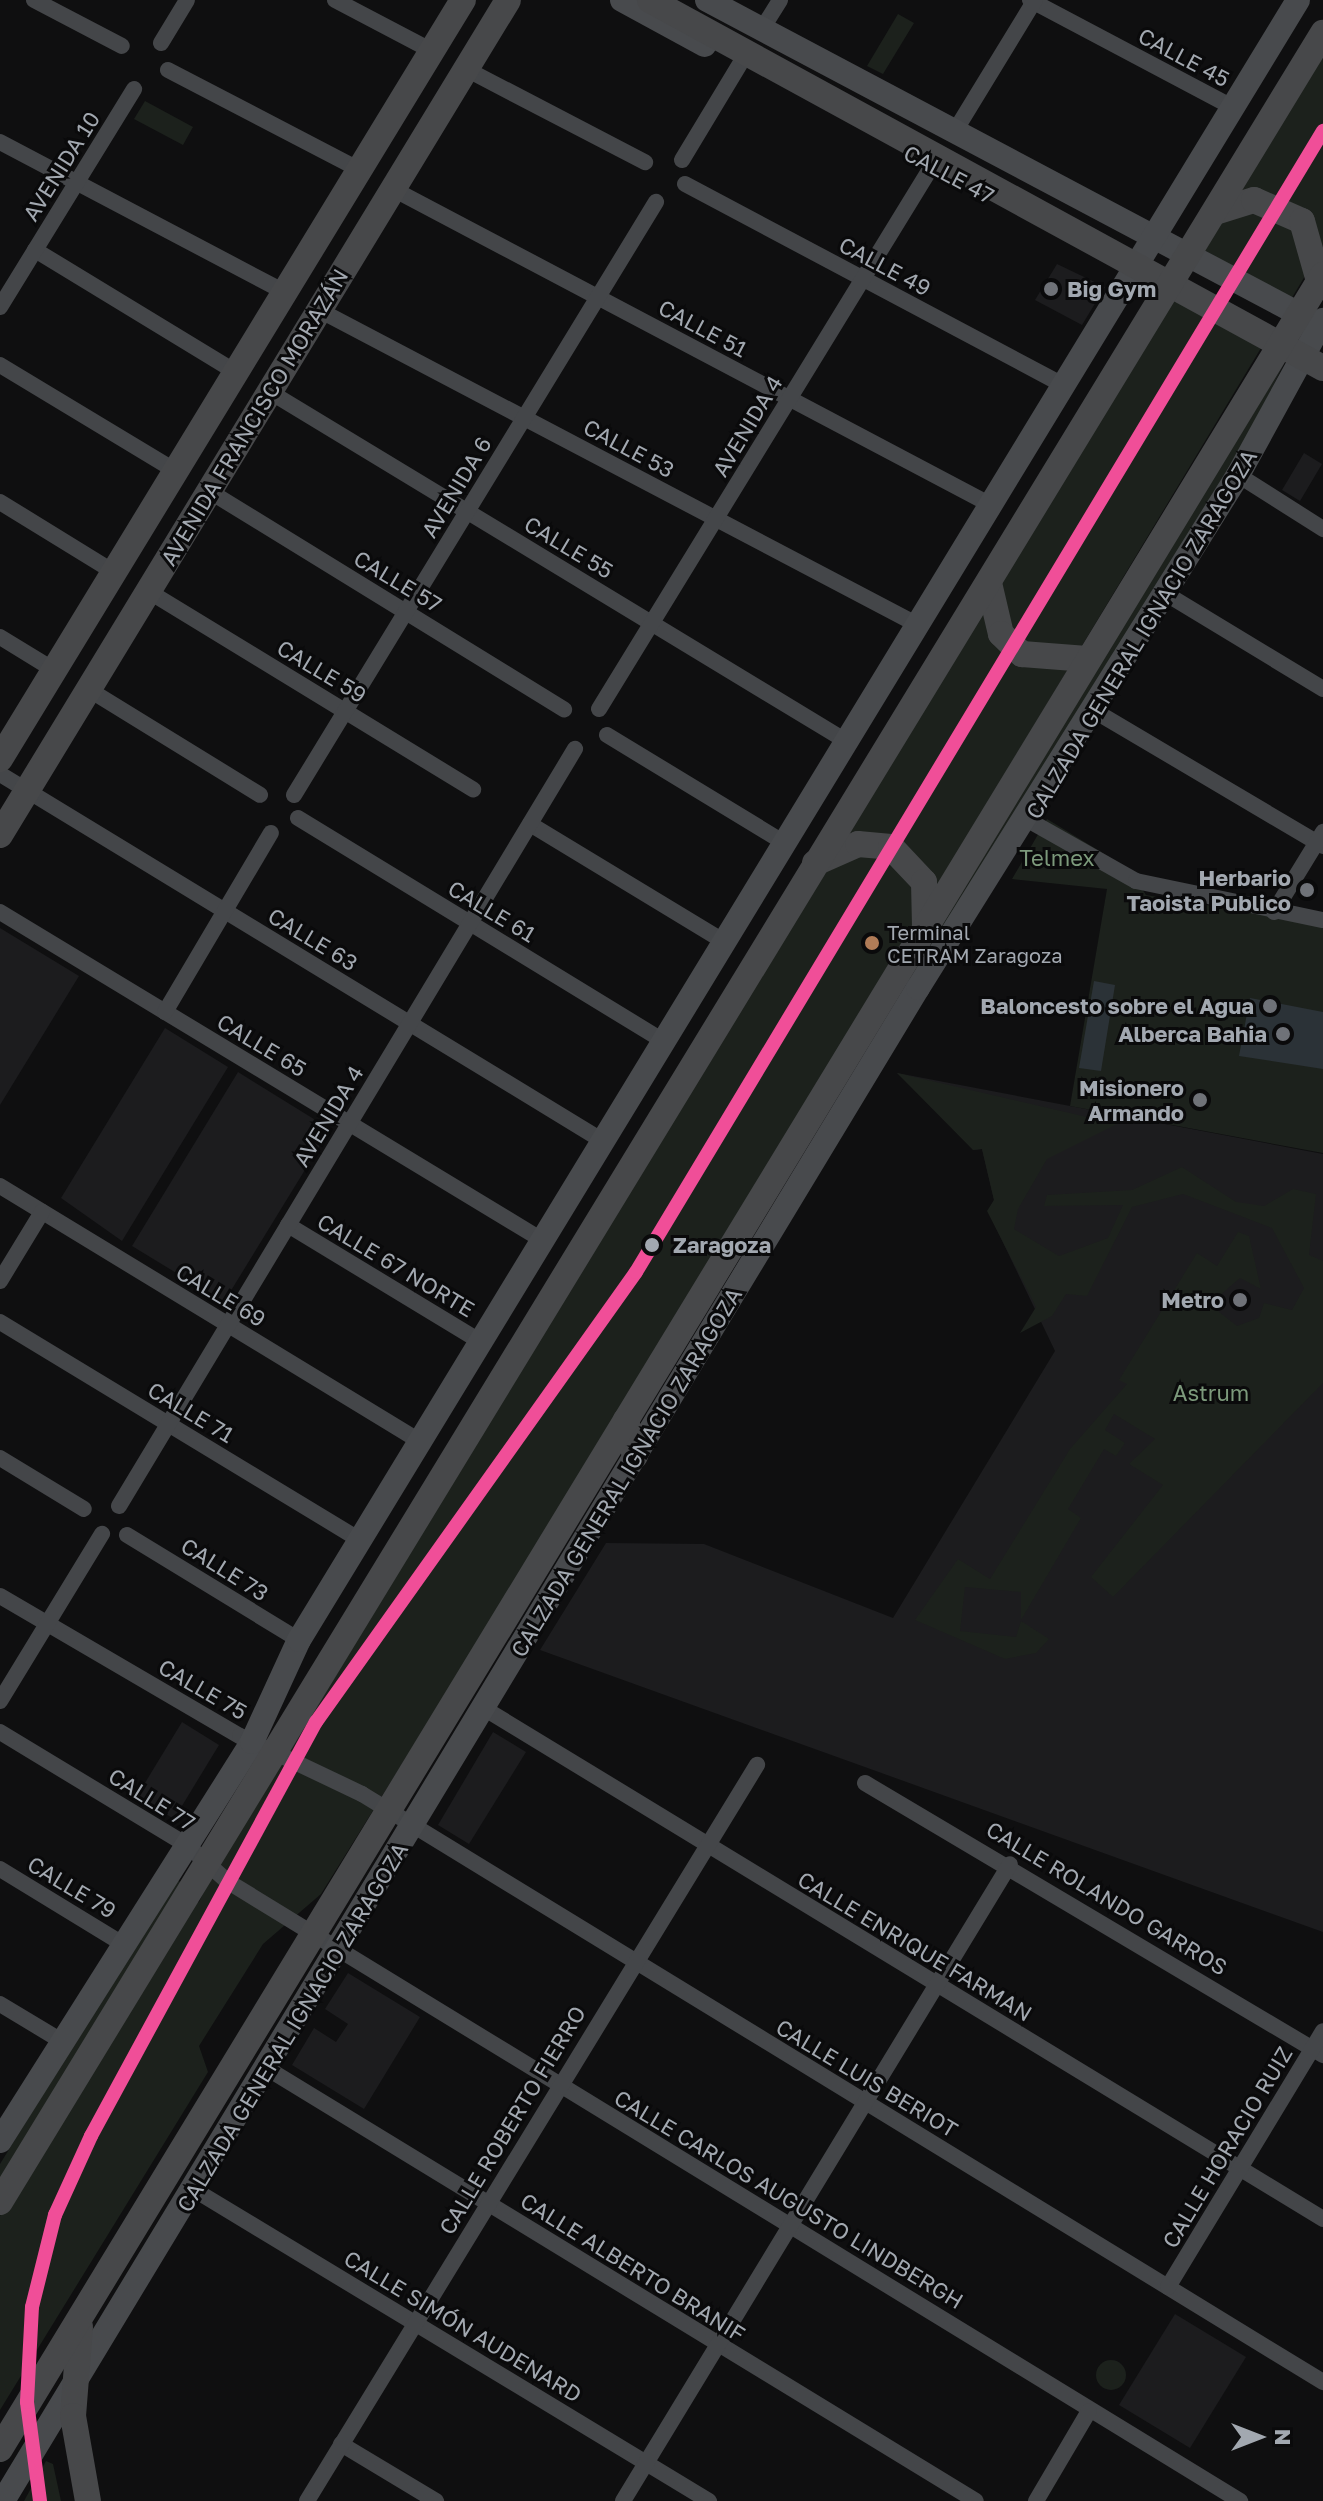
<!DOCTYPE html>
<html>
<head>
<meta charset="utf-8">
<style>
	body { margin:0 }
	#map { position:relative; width:1323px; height:2501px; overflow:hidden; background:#0f0f10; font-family:"Golos Text",sans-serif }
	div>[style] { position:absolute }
	.built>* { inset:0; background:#1c1c1e }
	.green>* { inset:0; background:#1c211c }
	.round { border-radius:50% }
	.water>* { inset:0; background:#2b3237 }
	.street>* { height:16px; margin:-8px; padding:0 8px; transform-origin:8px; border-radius:8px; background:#444649 }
	.secondary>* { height:24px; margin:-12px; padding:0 12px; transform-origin:12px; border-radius:12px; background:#484a4d }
	.primary>* { height:26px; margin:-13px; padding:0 13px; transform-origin:13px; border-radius:13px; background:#47484a }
	.metro-1>* { height:14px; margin:-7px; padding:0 7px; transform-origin:7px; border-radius:7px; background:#f04e98 }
	.dots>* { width:22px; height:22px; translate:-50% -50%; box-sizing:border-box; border:4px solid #0a0a0b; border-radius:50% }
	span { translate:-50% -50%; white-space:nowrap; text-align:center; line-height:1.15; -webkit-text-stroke:6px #0a0a0b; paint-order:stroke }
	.bus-label { font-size:20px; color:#a2a8b0 }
	.left { translate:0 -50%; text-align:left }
	.street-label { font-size:22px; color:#a2a8b0 }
	.poi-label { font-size:22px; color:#a2a8b0; font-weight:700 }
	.right { translate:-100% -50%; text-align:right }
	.park-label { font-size:22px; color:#7c997b }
	.stop-label { font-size:22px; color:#a2a8b0; font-weight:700 }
	.north { position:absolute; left:1219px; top:2397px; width:80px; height:80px; -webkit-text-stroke:6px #0a0a0b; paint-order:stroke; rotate:90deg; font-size:22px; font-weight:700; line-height:32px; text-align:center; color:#a2a8b0 }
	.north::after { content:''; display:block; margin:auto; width:28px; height:36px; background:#a2a8b0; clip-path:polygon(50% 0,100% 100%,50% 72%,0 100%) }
</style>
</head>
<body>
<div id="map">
	<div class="built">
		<i style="clip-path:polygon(1057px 264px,1105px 287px,1082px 325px,1035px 300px)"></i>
		<i style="clip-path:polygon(1304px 453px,1322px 464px,1300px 501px,1282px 490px)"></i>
		<i style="clip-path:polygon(0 928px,79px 976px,0 1105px)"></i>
		<i style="clip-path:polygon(165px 1028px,228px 1067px,122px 1241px,61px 1198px)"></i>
		<i style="clip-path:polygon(238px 1072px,330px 1129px,224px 1302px,132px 1246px)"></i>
		<i style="clip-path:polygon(897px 1073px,1323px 1154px,1323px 1932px,540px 1650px,606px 1543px,704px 1544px,893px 1618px,1055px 1351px,988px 1211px,994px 1200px,982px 1149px,973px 1150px,970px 1139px)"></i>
		<i style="clip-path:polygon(182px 1722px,219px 1745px,174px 1819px,137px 1796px)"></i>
		<i style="clip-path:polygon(493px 1732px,526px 1752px,469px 1844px,438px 1825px)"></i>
		<i style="clip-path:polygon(348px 1973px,420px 2017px,364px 2109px,292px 2065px,314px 2028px,336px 2042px,348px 2024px,325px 2009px)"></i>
		<i style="clip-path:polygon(1175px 2314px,1246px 2357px,1190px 2448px,1119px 2405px)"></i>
	</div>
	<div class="green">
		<i style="clip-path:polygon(898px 14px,914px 23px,883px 74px,867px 66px)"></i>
		<i style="clip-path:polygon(1323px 54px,1323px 246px,1290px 301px,1204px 250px)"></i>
		<i style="clip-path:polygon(145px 101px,193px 127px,183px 145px,134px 119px)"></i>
		<i style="clip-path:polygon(1168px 292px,1261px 348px,614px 1424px,321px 1894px,263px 1944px,199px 2046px,208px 2072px,0 2410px,0 2216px,181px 1906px,199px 1902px,242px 1811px,297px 1740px)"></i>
		<i style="clip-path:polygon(1285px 362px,1234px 464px,923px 971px,895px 993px)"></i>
		<i style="clip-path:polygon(1047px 819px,1129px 869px,1146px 895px,1323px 924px,1323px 1153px,1070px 1106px,1107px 889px,1012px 879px)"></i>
		<i style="clip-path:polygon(897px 1073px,1117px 1124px,1047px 1159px,1018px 1209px,1014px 1229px,1059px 1256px,1108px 1238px,1123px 1205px,1044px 1206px,1047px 1195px,1132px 1190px,1182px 1167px,1236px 1202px,1264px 1206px,1293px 1189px,1316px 1194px,1309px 1255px,1323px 1261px,1323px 1383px,1113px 1597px,1091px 1577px,1163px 1485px,1129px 1464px,1155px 1439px,1114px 1414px,1105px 1430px,1125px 1443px,1116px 1456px,1104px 1449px,1068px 1509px,1081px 1518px,1021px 1620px,1021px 1592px,965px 1587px,960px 1631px,1016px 1637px,1021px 1621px,1049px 1639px,1036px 1653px,1005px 1659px,915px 1620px,958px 1559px,990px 1579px,1070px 1449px,1127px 1384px,1119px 1380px,1197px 1253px,1217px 1266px,1238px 1232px,1249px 1236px,1261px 1289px,1240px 1278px,1218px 1297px,1219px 1312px,1237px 1326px,1259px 1318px,1264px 1303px,1292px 1310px,1304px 1288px,1272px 1228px,1183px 1194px,1132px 1207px,1087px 1296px,1066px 1294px,1052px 1316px,1020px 1333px,1036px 1307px,987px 1211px,994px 1200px,982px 1149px,973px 1150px)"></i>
		<i style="clip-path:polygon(175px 1879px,182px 1883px,0 2180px,0 2164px)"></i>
		<i class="round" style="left:1096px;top:2360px;width:30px;height:30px"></i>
		<i style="clip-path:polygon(46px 2461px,53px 2464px,61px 2501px,24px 2501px)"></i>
	</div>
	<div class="water">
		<i style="clip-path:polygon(1094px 981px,1115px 985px,1101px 1071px,1079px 1068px)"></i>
		<i style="clip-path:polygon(1250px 998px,1323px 1012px,1323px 1069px,1239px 1056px)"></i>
	</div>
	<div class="street">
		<i style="left:34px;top:0;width:99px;rotate:27.6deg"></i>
		<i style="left:335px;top:0;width:110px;rotate:27.7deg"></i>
		<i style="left:1030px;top:0;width:229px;rotate:27.9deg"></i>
		<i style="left:762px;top:29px;width:34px;rotate:-58deg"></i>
		<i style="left:161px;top:43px;width:50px;rotate:-58.8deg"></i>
		<i style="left:466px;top:69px;width:202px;rotate:27.5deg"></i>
		<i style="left:168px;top:70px;width:216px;rotate:27.5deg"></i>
		<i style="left:955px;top:131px;width:153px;rotate:-58.6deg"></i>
		<i style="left:0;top:142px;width:322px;rotate:27.8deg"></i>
		<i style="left:682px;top:160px;width:112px;rotate:-58.9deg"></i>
		<i style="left:685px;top:184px;width:430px;rotate:28deg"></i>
		<i style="left:393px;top:189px;width:679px;rotate:27.85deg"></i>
		<i style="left:35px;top:250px;width:235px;rotate:31.3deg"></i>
		<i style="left:0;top:307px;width:256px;rotate:-58.4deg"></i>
		<i style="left:319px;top:310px;width:677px;rotate:27.74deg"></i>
		<i style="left:0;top:365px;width:205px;rotate:31.1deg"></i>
		<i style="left:270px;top:392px;width:673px;rotate:31.21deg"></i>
		<i style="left:1238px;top:475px;width:101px;rotate:32.4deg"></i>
		<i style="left:209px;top:491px;width:417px;rotate:31.6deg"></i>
		<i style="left:0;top:502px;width:134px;rotate:31.6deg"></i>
		<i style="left:148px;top:591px;width:381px;rotate:31.4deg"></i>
		<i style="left:1163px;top:592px;width:187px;rotate:31.2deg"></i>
		<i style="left:0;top:637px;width:63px;rotate:31.4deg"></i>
		<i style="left:88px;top:689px;width:202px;rotate:31.6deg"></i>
		<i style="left:599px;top:709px;width:637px;rotate:-58.48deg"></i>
		<i style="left:1093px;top:710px;width:267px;rotate:30.6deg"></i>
		<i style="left:607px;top:735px;width:204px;rotate:31.3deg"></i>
		<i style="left:0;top:774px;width:706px;rotate:31.33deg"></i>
		<i style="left:294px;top:795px;width:695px;rotate:-58.6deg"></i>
		<i style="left:298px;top:818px;width:428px;rotate:31.4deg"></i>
		<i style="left:1028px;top:820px;width:124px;rotate:29.5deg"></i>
		<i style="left:1136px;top:881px;width:191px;rotate:11.8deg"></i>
		<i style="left:530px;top:824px;width:226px;rotate:31.2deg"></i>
		<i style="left:0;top:912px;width:634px;rotate:31.18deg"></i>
		<i style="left:1274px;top:912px;width:94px;rotate:-58.5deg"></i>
		<i style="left:165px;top:1012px;width:208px;rotate:-59.4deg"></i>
		<i style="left:0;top:1186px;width:490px;rotate:31.3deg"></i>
		<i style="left:288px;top:1225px;width:226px;rotate:31.2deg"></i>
		<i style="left:0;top:1281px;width:81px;rotate:-58.7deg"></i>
		<i style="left:0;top:1322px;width:419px;rotate:31.2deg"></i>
		<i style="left:0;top:1458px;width:98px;rotate:31.3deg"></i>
		<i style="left:119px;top:1506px;width:884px;rotate:-58.94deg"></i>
		<i style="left:127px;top:1535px;width:202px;rotate:31.4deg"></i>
		<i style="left:0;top:1596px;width:278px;rotate:30.3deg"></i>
		<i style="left:240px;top:1736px;width:135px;rotate:25.4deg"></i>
		<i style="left:362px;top:1794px;width:1127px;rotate:31.46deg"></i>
		<i style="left:0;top:1701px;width:196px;rotate:-58.6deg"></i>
		<i style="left:485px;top:1709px;width:981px;rotate:31.32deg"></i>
		<i style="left:0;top:1732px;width:220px;rotate:31.2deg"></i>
		<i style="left:188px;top:1846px;width:52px;rotate:41.9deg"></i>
		<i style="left:227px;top:1881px;width:1188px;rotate:31.47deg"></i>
		<i style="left:865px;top:1783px;width:533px;rotate:30.71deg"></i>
		<i style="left:0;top:1869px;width:142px;rotate:31.4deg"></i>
		<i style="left:0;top:2004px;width:70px;rotate:31deg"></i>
		<i style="left:268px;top:2069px;width:829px;rotate:31.39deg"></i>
		<i style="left:193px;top:2189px;width:603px;rotate:31.16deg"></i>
		<i style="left:1168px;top:2287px;width:299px;rotate:-58.8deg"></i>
		<i style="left:341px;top:2444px;width:111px;rotate:31deg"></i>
		<i style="left:307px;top:2501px;width:863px;rotate:-58.56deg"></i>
		<i style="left:623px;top:2501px;width:745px;rotate:-58.72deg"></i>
		<i style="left:1036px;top:2501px;width:104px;rotate:-59.5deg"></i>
	</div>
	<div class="secondary">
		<i style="left:622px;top:0;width:94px;rotate:28.5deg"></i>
		<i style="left:707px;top:0;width:689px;rotate:27.94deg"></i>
		<i style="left:0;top:2141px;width:472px;rotate:-57.7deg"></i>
		<i style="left:252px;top:1742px;width:112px;rotate:-65.3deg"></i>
		<i style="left:299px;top:1640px;width:1920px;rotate:-58.65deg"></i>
		<i style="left:3px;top:2501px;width:1768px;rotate:-58.84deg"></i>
		<i style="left:918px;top:988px;width:605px;rotate:-58.04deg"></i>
		<i style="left:1238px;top:475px;width:177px;rotate:-61.3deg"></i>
	</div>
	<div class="primary">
		<i style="left:650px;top:0;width:767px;rotate:28.67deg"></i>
		<i style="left:1215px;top:212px;width:41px;rotate:-17.1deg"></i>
		<i style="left:1254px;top:200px;width:52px;rotate:23.6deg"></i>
		<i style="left:1302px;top:221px;width:62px;rotate:74.2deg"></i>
		<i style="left:989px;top:583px;width:52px;rotate:76.8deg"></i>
		<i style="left:1001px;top:634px;width:29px;rotate:44deg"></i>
		<i style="left:1022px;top:654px;width:65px;rotate:4.4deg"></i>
		<i style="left:0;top:759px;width:889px;rotate:-58.62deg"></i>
		<i style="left:0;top:835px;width:977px;rotate:-58.68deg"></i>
		<i style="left:815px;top:863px;width:47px;rotate:-23.8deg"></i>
		<i style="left:858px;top:844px;width:33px;rotate:5deg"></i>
		<i style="left:891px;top:847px;width:48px;rotate:46.7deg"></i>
		<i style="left:924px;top:882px;width:43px;rotate:88.7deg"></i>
		<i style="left:626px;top:1420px;width:37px;rotate:76deg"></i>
		<i style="left:0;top:2202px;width:2541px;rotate:-58.62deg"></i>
		<i style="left:80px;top:2327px;width:89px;rotate:94.5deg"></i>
		<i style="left:73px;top:2416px;width:86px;rotate:80deg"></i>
		<i style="left:0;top:2449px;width:2545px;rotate:-58.68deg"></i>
	</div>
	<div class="metro-1">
		<i style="left:40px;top:2501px;width:100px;rotate:-97.5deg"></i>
		<i style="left:27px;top:2402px;width:95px;rotate:-87deg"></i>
		<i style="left:32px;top:2307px;width:95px;rotate:-76deg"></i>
		<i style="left:55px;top:2215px;width:87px;rotate:-65.5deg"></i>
		<i style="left:91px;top:2136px;width:471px;rotate:-61.5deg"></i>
		<i style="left:316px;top:1722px;width:552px;rotate:-54.58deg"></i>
		<i style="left:636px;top:1272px;width:1332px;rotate:-58.95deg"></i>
	</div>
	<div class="dots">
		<i style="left:1051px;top:289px;background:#6f7278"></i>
		<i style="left:1307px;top:890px;background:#6f7278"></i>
		<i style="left:872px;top:943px;background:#b07c57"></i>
		<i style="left:1270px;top:1006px;background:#6f7278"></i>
		<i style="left:1283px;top:1034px;background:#6f7278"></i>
		<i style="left:1200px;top:1100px;background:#6f7278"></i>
		<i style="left:652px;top:1245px;background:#a2a8b0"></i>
		<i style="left:1240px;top:1300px;background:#6f7278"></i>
	</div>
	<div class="bus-label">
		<span class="left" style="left:887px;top:944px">Terminal<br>CETRAM Zaragoza</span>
	</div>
	<div class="street-label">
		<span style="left:1184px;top:57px;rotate:28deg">CALLE 45</span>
		<span style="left:61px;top:166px;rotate:-58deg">AVENIDA 10</span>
		<span style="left:949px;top:174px;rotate:28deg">CALLE 47</span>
		<span style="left:885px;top:266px;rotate:28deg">CALLE 49</span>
		<span style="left:703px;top:328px;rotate:28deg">CALLE 51</span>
		<span style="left:254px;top:417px;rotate:-59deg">AVENIDA FRANCISCO MORAZÁN</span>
		<span style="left:747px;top:426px;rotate:-59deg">AVENIDA 4</span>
		<span style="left:629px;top:448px;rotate:28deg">CALLE 53</span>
		<span style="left:456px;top:487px;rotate:-59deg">AVENIDA 6</span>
		<span style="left:569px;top:547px;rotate:31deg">CALLE 55</span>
		<span style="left:398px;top:581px;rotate:31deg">CALLE 57</span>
		<span style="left:1141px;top:634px;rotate:-59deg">CALZADA GENERAL IGNACIO ZARAGOZA</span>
		<span style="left:322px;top:671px;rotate:31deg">CALLE 59</span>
		<span style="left:492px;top:911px;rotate:31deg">CALLE 61</span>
		<span style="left:313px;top:939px;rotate:31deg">CALLE 63</span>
		<span style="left:262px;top:1045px;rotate:31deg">CALLE 65</span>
		<span style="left:328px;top:1116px;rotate:-59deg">AVENIDA 4</span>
		<span style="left:396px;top:1265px;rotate:31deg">CALLE 67 NORTE</span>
		<span style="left:221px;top:1295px;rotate:31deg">CALLE 69</span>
		<span style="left:191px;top:1412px;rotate:31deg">CALLE 71</span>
		<span style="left:626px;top:1472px;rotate:-59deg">CALZADA GENERAL IGNACIO ZARAGOZA</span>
		<span style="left:225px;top:1569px;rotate:32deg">CALLE 73</span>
		<span style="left:203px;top:1689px;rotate:30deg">CALLE 75</span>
		<span style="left:152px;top:1799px;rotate:32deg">CALLE 77</span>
		<span style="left:72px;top:1887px;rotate:31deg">CALLE 79</span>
		<span style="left:1107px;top:1898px;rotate:31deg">CALLE ROLANDO GARROS</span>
		<span style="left:915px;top:1946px;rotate:31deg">CALLE ENRIQUE FARMAN</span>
		<span style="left:292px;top:2027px;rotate:-59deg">CALZADA GENERAL IGNACIO ZARAGOZA</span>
		<span style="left:867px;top:2078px;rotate:31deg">CALLE LUIS BERIOT</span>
		<span style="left:512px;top:2120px;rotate:-59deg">CALLE ROBERTO FIERRO</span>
		<span style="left:1227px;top:2147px;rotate:-59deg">CALLE HORACIO RUIZ</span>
		<span style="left:789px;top:2199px;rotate:31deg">CALLE CARLOS AUGUSTO LINDBERGH</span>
		<span style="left:633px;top:2267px;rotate:32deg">CALLE ALBERTO BRANIF</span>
		<span style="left:463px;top:2326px;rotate:31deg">CALLE SIMÓN AUDENARD</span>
	</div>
	<div class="poi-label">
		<span class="left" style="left:1067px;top:289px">Big Gym</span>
		<span class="right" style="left:1291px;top:890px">Herbario<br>Taoista Publico</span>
		<span class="right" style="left:1254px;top:1006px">Baloncesto sobre el Agua</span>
		<span class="right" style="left:1267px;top:1034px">Alberca Bahia</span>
		<span class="right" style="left:1184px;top:1100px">Misionero<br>Armando</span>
		<span class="right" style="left:1224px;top:1300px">Metro</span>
	</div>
	<div class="park-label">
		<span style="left:1057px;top:858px">Telmex</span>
		<span style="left:1211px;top:1393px">Astrum</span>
	</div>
	<div class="stop-label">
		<span class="left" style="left:673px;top:1245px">Zaragoza</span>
	</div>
	<div class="north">N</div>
</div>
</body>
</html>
